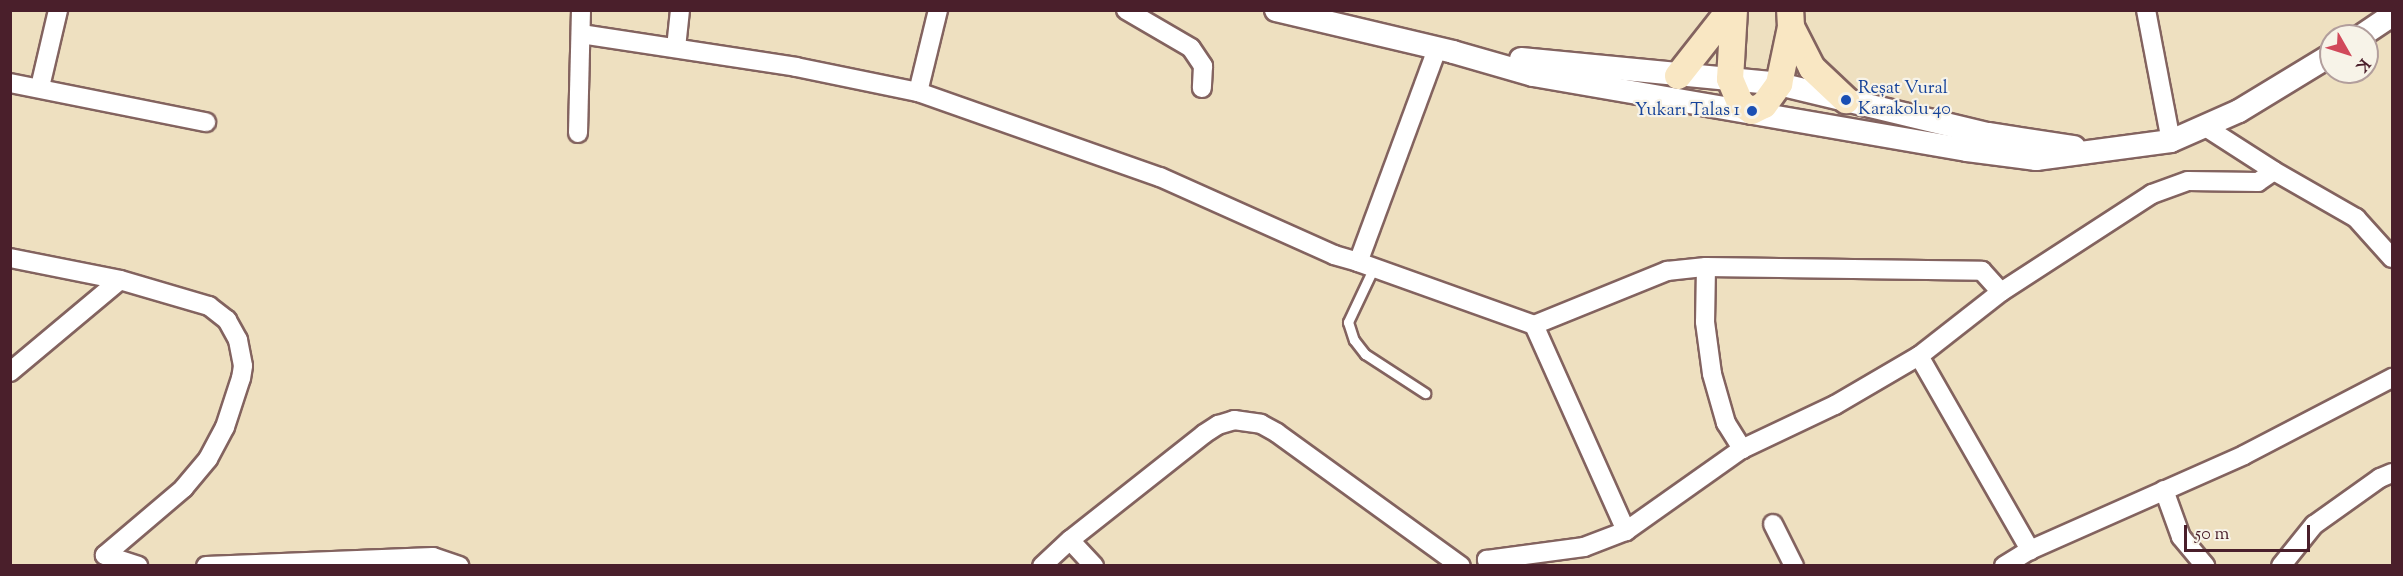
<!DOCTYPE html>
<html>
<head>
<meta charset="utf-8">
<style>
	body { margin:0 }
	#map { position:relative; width:2403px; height:576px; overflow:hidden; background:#eee0c0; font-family:"Sorts Mill Goudy",serif }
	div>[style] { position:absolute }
	.roads { filter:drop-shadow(2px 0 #83635f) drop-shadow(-2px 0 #83635f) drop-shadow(0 2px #83635f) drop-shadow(0 -2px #83635f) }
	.service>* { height:9px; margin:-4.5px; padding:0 4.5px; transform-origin:4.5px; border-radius:4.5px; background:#fff }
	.minor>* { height:18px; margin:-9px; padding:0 9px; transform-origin:9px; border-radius:9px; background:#fff }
	.tertiary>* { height:22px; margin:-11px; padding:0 11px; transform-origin:11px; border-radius:11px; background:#fff }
	.secondary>* { height:26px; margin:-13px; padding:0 13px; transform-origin:13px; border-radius:13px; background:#f9e7c3 }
	.dots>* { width:16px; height:16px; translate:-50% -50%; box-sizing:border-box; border:3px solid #f7f3e8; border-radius:50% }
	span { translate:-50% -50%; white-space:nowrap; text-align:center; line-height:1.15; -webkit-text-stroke:4.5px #f7f3e8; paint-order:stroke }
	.transit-label { font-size:18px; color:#164399 }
	.left { translate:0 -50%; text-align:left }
	.right { translate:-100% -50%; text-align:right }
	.frame { position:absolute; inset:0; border:12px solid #4a1f2b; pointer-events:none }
	.north { position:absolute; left:2319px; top:24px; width:60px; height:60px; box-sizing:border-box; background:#f7f3e8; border:2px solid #b29e9c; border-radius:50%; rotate:129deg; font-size:16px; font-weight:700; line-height:24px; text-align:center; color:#4a1f2b }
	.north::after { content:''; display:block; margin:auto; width:21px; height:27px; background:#d1495b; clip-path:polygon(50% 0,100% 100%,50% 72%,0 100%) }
	.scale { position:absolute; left:2184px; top:525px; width:126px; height:27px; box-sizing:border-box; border:3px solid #4a1f2b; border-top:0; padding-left:8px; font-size:18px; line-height:21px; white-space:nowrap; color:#4a1f2b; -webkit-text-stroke:4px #f7f3e8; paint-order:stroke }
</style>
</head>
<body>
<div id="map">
	<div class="roads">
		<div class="service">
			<i style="left:1374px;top:267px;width:61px;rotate:115.3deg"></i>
			<i style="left:1348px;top:322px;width:19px;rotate:72deg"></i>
			<i style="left:1354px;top:340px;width:18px;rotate:52deg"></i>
			<i style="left:1365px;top:354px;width:72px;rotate:33deg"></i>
		</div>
		<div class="minor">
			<i style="left:938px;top:10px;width:84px;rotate:103.7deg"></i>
			<i style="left:918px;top:92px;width:256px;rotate:19.4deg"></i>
			<i style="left:1160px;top:177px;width:191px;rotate:24.1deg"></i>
			<i style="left:1334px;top:255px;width:25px;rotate:16deg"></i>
			<i style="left:1126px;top:10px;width:75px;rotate:30.3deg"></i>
			<i style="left:1191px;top:48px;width:22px;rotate:56deg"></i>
			<i style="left:1203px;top:66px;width:22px;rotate:93deg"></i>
			<i style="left:2146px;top:10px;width:133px;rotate:79.2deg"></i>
			<i style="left:581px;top:34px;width:218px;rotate:8.7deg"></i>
			<i style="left:796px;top:67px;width:125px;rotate:11.6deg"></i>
			<i style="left:676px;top:48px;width:38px;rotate:-84deg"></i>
			<i style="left:1437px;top:49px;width:227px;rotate:110.3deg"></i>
			<i style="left:1358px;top:262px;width:187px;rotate:19.7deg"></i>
			<i style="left:1534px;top:325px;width:226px;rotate:65.9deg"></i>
			<i style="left:10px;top:83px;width:200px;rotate:11.3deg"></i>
			<i style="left:40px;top:87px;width:79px;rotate:-76.8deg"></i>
			<i style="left:2204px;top:126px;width:83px;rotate:32.7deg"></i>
			<i style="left:2274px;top:171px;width:95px;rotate:29.8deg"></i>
			<i style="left:2356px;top:218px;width:54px;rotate:48deg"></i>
			<i style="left:578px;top:133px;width:123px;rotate:-88.6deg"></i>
			<i style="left:10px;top:258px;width:112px;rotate:11.3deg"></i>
			<i style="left:120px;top:280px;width:93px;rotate:16.3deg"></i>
			<i style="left:209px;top:306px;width:23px;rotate:38deg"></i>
			<i style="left:227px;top:320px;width:23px;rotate:61deg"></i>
			<i style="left:238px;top:340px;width:26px;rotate:79deg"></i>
			<i style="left:243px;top:366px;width:12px;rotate:99deg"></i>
			<i style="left:241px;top:378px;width:52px;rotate:108.1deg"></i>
			<i style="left:225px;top:427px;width:36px;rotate:118deg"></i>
			<i style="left:208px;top:459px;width:38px;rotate:130deg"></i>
			<i style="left:184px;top:488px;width:104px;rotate:139.7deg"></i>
			<i style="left:1706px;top:267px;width:55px;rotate:91deg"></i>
			<i style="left:1705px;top:322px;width:52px;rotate:82.3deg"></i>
			<i style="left:1712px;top:374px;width:51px;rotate:74.1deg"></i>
			<i style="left:1726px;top:423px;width:31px;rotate:58deg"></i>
			<i style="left:1534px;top:325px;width:144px;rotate:-22.1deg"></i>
			<i style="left:1667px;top:271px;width:39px;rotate:-6deg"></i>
			<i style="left:1706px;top:267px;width:276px;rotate:0.8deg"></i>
			<i style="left:1982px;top:271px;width:28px;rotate:48deg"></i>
			<i style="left:1919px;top:356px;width:224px;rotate:60.2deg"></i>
			<i style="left:10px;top:372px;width:143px;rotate:-39.9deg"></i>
			<i style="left:2164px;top:490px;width:50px;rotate:70.1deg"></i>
			<i style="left:2181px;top:537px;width:38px;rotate:50deg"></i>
			<i style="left:1773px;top:524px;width:47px;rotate:63.4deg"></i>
			<i style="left:105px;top:555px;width:35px;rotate:18deg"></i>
			<i style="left:206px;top:566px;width:227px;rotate:-2.3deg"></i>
			<i style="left:433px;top:557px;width:28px;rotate:19deg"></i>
			<i style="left:1042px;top:566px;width:38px;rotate:-43deg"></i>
			<i style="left:1094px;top:566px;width:35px;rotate:-133deg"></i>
			<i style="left:1070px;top:540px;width:171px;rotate:-38.3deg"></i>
			<i style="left:1204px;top:434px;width:17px;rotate:-33deg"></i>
			<i style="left:1218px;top:425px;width:17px;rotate:-17deg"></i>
			<i style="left:1234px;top:420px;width:27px;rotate:8deg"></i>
			<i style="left:1261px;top:424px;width:18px;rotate:29deg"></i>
			<i style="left:1277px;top:433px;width:227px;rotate:35.9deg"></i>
			<i style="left:1490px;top:566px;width:7px;rotate:-117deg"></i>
			<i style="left:1487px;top:560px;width:98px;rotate:-7.6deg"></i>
			<i style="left:1584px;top:547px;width:45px;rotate:-20.9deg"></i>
			<i style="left:1626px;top:531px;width:142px;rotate:-35.3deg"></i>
			<i style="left:1742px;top:449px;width:103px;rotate:-25.3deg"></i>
			<i style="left:1835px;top:405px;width:97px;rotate:-30.3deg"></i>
			<i style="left:1919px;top:356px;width:104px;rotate:-38deg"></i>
			<i style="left:2001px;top:292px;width:180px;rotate:-33deg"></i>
			<i style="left:2152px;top:194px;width:38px;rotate:-20deg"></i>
			<i style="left:2188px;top:181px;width:70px;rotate:0.8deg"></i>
			<i style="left:2258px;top:182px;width:19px;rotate:-35deg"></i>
			<i style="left:2004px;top:566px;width:31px;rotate:-32deg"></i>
			<i style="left:2030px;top:550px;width:234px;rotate:-23.9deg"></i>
			<i style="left:2244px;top:455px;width:167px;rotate:-27.5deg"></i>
			<i style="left:2281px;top:566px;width:53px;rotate:-51.2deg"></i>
			<i style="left:2314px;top:525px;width:81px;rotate:-35.5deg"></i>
			<i style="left:2380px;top:478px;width:13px;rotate:-23deg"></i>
		</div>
		<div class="tertiary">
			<i style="left:1276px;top:10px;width:182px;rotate:13.3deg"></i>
			<i style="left:1453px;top:52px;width:83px;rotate:16deg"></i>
			<i style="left:1533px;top:75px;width:440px;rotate:9.8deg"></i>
			<i style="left:1967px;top:150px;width:70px;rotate:7.4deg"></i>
			<i style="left:2036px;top:159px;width:136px;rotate:-7.6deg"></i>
			<i style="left:2171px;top:141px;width:74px;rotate:-23.8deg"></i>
			<i style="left:2239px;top:111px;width:108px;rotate:-31.3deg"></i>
			<i style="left:2361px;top:36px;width:37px;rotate:-34deg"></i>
			<i style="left:1521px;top:59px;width:259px;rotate:5.5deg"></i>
			<i style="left:1779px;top:84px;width:215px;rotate:13.5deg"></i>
			<i style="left:1988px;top:134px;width:87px;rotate:8.6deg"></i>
		</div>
		<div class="secondary">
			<i style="left:1734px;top:10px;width:69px;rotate:93.3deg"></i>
			<i style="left:1730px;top:79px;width:26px;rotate:67deg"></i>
			<i style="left:1740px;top:103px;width:14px;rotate:34deg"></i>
			<i style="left:1752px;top:111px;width:13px;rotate:-27deg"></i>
			<i style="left:1764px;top:105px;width:26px;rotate:-54deg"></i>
			<i style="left:1779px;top:84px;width:58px;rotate:-78.1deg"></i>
			<i style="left:1791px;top:27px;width:17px;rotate:-93deg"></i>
			<i style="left:1791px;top:27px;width:46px;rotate:62.9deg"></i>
			<i style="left:1812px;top:68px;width:47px;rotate:43.3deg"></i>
			<i style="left:1678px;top:76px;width:84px;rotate:-51.8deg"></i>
		</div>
	</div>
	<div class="dots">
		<i style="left:1846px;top:100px;background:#1a4fb4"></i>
		<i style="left:1752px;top:111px;background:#1a4fb4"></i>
	</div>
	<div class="transit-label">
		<span class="left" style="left:1858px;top:100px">Reşat Vural<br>Karakolu 40</span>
		<span class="right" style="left:1740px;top:111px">Yukarı Talas 1</span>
	</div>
	<div class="frame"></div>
	<div class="north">K</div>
	<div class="scale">50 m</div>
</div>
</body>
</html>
